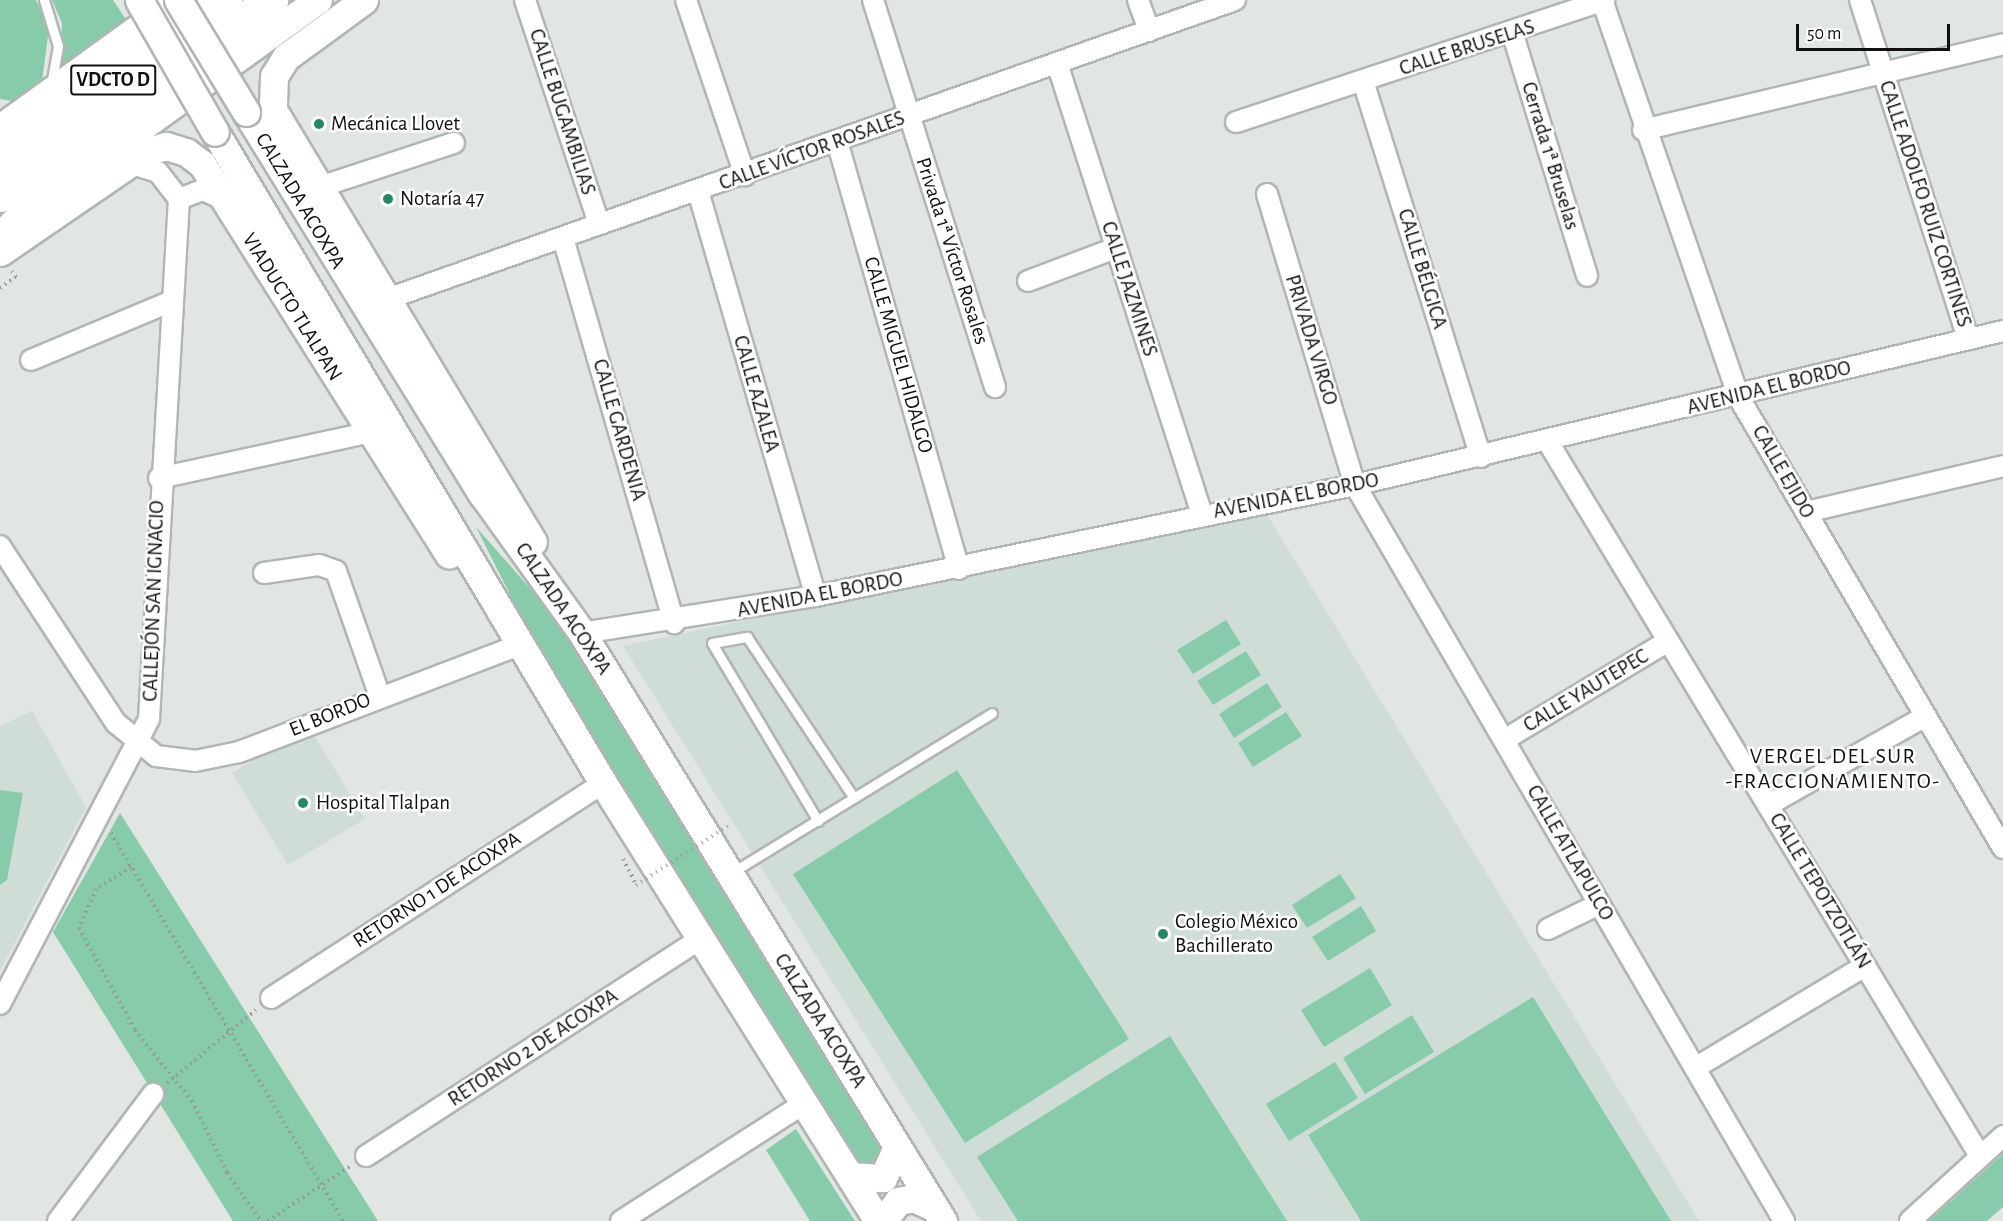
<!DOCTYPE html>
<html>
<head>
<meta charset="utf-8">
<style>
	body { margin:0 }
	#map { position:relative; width:2003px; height:1221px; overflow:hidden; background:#e1e6e3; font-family:"Alegreya Sans",sans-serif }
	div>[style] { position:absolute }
	.built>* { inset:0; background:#d0ddd6 }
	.green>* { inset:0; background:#87cbaa }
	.path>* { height:4px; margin-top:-2px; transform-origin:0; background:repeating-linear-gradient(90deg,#939794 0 1.5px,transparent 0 6px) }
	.roads { filter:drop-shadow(2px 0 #b1b6b3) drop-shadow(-2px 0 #b1b6b3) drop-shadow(0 2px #b1b6b3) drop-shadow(0 -2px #b1b6b3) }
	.lane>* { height:9px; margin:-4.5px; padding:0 4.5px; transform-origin:4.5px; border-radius:4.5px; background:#fff }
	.street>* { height:20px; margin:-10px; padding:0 10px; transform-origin:10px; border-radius:10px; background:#fff }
	.secondary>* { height:27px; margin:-13.5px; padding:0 13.5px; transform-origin:13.5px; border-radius:13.5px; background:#fff }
	.highway>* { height:33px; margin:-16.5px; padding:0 16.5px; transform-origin:16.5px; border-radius:16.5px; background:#fff }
	.path-bridge>* { height:4px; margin-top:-2px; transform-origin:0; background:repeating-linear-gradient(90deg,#939794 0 1.5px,transparent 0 6px) }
	.bridges { filter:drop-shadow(2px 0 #b1b6b3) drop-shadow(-2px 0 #b1b6b3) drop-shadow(0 2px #b1b6b3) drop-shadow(0 -2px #b1b6b3) }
	.secondary-bridge>* { height:27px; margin:-13.5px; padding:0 13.5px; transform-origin:13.5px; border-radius:13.5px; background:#fff }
	.dots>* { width:16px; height:16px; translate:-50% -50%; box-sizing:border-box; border:3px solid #fff; border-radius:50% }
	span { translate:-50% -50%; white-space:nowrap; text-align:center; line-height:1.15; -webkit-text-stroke:5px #fff; paint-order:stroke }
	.shield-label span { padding:2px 4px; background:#fff; border:2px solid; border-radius:4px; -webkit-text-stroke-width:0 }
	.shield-label { font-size:20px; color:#0f1110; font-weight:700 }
	.street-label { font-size:21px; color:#0f1110 }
	.poi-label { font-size:21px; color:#0f1110 }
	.left { translate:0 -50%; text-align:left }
	.neighbourhood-label { font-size:22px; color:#0f1110; letter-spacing:1.5px }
	.scale { position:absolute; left:1796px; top:24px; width:154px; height:27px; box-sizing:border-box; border:3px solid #0f1110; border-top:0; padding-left:8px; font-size:18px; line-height:21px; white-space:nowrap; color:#0f1110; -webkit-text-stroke:4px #fff; paint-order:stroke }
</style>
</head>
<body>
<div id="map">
	<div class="built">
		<i style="clip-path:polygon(1265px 511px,1699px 1221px,981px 1221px,623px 646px)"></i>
		<i style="clip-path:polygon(32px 711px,86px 807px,0 971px,0 726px)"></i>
		<i style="clip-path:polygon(309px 727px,365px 819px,288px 865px,232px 773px)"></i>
	</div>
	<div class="green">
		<i style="clip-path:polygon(0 0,36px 0,49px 28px,41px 89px,18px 102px,0 99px)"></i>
		<i style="clip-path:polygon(52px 0,113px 0,129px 24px,61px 68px,62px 23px)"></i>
		<i style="clip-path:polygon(476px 527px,579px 644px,885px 1144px,879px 1160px,865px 1164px,853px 1159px,718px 951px,538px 650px)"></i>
		<i style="clip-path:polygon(1226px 620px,1241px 644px,1193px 674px,1177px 650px)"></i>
		<i style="clip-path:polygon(1246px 651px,1261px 675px,1213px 705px,1197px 681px)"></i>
		<i style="clip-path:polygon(1267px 683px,1282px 707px,1234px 738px,1219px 714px)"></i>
		<i style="clip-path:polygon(1286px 712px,1302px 736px,1253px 767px,1238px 743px)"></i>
		<i style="clip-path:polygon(957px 770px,1129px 1039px,965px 1143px,793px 874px)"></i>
		<i style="clip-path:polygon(0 790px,23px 793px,7px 880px,0 885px)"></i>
		<i style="clip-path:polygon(120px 813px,378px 1221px,233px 1221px,53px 932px)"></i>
		<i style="clip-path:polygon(1340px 874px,1356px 898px,1307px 928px,1292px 905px)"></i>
		<i style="clip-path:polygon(1361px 906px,1376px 931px,1328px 961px,1312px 937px)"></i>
		<i style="clip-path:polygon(1370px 968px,1392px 1005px,1324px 1047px,1301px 1010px)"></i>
		<i style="clip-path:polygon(1533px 997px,1671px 1221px,1361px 1221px,1308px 1135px)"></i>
		<i style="clip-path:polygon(1412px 1015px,1434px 1052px,1365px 1094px,1343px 1058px)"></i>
		<i style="clip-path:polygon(1170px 1036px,1287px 1221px,1018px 1221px,977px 1157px)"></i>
		<i style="clip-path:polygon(1335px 1062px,1358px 1098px,1289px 1141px,1266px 1104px)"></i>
		<i style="clip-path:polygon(796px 1129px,855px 1221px,810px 1221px,766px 1150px)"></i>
		<i style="clip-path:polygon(2003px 1154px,2003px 1207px,1987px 1221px,1929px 1221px)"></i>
	</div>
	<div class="path">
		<i style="left:0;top:288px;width:19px;rotate:-35deg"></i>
		<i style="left:16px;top:277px;width:7px;rotate:-124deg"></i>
		<i style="left:111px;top:833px;width:452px;rotate:59.1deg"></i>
		<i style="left:623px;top:859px;width:29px;rotate:63deg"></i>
		<i style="left:131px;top:867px;width:41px;rotate:147.8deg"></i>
		<i style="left:96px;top:889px;width:43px;rotate:113.6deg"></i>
		<i style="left:79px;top:928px;width:116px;rotate:61.2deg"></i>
		<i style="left:135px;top:1030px;width:91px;rotate:51.2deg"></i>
		<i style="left:192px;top:1101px;width:80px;rotate:64.1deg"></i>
		<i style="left:227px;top:1173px;width:59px;rotate:54.7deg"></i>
		<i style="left:167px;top:1083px;width:115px;rotate:-39.4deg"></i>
		<i style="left:268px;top:1221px;width:101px;rotate:-33.7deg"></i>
	</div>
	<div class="roads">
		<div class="lane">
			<i style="left:44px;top:0;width:48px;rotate:73.1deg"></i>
			<i style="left:58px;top:46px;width:40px;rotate:100deg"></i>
			<i style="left:818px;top:821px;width:207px;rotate:-120.8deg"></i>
			<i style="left:712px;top:643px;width:36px;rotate:-10deg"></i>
			<i style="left:747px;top:637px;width:193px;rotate:56.4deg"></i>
			<i style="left:731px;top:873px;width:306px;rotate:-31.5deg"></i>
		</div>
		<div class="street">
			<i style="left:525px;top:0;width:236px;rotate:71.7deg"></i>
			<i style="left:686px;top:0;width:185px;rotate:71.4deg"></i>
			<i style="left:873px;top:0;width:406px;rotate:72.5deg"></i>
			<i style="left:1138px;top:0;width:33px;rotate:70deg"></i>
			<i style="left:1602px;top:0;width:419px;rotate:71deg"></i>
			<i style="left:1738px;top:396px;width:524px;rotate:59.62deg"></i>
			<i style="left:1860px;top:0;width:356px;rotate:72.3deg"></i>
			<i style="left:1513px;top:35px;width:252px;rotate:72.9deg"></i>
			<i style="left:1057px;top:63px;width:474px;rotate:72.2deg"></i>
			<i style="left:1363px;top:81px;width:394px;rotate:72.6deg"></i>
			<i style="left:1236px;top:122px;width:388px;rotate:-18.3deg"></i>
			<i style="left:1643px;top:130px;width:370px;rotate:-13.4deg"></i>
			<i style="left:837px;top:141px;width:445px;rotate:74.1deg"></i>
			<i style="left:320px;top:187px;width:141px;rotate:-18.2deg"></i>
			<i style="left:698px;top:191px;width:422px;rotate:73.8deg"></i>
			<i style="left:1267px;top:194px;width:304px;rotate:73.2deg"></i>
			<i style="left:1355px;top:485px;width:852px;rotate:59.76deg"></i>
			<i style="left:179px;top:199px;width:26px;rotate:-21deg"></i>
			<i style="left:203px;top:190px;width:24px;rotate:24deg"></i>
			<i style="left:563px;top:238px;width:401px;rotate:73.9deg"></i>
			<i style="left:1028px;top:281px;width:94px;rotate:-20.6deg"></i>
			<i style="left:387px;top:299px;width:899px;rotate:-19.42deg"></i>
			<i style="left:31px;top:360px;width:153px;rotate:-22.7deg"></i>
			<i style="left:1548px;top:442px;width:835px;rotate:58.82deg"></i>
			<i style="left:159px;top:478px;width:218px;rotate:-12.2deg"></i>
			<i style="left:1806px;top:512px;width:202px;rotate:-13.1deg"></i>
			<i style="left:0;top:546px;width:212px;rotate:56.8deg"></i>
			<i style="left:116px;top:723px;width:52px;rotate:39.5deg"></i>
			<i style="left:156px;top:756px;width:39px;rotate:7deg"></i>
			<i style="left:195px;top:761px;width:45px;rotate:-11.6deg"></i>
			<i style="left:239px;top:752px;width:303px;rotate:-20.9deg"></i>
			<i style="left:264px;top:573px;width:56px;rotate:-8.3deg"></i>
			<i style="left:319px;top:565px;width:18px;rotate:19deg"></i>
			<i style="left:336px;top:571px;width:130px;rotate:70.7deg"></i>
			<i style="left:582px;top:633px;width:237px;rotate:-9deg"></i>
			<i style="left:816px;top:596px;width:550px;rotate:-11.64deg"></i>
			<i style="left:1355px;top:485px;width:666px;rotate:-13.37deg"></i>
			<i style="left:1504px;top:740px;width:192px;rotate:-31.1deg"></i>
			<i style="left:1768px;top:805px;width:181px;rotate:-29.4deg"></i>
			<i style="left:1548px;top:929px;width:57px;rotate:-26.1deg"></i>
			<i style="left:271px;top:998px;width:396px;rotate:-32.9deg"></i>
			<i style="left:0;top:1004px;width:322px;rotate:-62.4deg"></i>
			<i style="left:149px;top:719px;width:521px;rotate:-86.7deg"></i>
			<i style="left:179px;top:199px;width:34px;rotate:-128deg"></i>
			<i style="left:158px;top:172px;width:31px;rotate:-163deg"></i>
			<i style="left:1695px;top:1068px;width:198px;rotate:-31deg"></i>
			<i style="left:366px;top:1156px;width:398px;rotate:-33deg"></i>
			<i style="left:58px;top:1221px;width:159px;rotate:-53.2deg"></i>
			<i style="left:621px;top:1221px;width:215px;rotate:-32.7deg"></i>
			<i style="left:1910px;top:1221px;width:126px;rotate:-42.4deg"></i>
		</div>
		<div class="secondary">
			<i style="left:364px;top:0;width:97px;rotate:143.8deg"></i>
			<i style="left:286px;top:57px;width:22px;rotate:122deg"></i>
			<i style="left:274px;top:76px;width:34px;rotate:92deg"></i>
			<i style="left:273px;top:110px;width:504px;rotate:58.96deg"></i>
			<i style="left:246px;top:112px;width:450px;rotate:58.3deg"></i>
			<i style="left:483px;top:495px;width:170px;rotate:54.3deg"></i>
			<i style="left:582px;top:633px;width:690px;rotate:58.45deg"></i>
			<i style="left:0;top:128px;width:218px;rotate:-35.9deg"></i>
			<i style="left:215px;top:132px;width:758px;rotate:59.2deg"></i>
			<i style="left:603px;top:783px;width:517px;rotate:57.88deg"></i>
			<i style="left:0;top:237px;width:31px;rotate:-48deg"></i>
			<i style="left:21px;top:214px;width:366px;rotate:-35.8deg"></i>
			<i style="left:0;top:252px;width:177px;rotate:-34.4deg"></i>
			<i style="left:146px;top:152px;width:21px;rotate:-17deg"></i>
			<i style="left:166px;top:146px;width:21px;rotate:17deg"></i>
			<i style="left:186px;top:152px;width:20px;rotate:37deg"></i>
			<i style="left:202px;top:164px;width:462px;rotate:57.7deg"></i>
			<i style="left:851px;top:1176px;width:32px;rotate:4deg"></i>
			<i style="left:883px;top:1178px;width:34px;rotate:-66deg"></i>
			<i style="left:883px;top:1221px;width:25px;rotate:-53deg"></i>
			<i style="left:898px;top:1201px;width:15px;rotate:-11deg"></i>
			<i style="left:913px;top:1198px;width:24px;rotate:24deg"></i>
		</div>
		<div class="highway">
			<i style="left:0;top:161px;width:277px;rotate:-35.6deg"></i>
			<i style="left:0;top:195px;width:334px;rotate:-35.7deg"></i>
		</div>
	</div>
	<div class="path-bridge">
		<i style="left:636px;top:885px;width:109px;rotate:-32.7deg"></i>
	</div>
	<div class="bridges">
		<div class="secondary-bridge">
			<i style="left:139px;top:0;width:152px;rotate:60.1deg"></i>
			<i style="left:178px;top:0;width:131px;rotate:58.7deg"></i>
		</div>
	</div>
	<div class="dots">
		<i style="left:319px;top:124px;background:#268861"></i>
		<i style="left:388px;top:199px;background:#268861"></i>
		<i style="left:303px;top:803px;background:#268861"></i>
		<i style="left:1163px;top:934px;background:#268861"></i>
	</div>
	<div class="shield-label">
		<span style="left:113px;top:80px">VDCTO D</span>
	</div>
	<div class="street-label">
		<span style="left:1467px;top:48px;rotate:-18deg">CALLE BRUSELAS</span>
		<span style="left:562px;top:112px;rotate:72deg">CALLE BUGAMBILIAS</span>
		<span style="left:812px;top:151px;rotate:-20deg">CALLE VÍCTOR ROSALES</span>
		<span style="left:1550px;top:156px;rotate:73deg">Cerrada 1ª Bruselas</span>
		<span style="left:300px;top:201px;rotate:59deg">CALZADA ACOXPA</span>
		<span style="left:1925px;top:204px;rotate:72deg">CALLE ADOLFO RUIZ CORTINES</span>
		<span style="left:952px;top:251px;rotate:72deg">Privada 1ª Víctor Rosales</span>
		<span style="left:1422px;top:269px;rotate:73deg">CALLE BÉLGICA</span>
		<span style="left:1129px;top:289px;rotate:72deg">CALLE JAZMINES</span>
		<span style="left:292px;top:307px;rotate:58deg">VIADUCTO TLALPAN</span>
		<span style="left:1311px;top:340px;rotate:73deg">PRIVADA VIRGO</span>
		<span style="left:898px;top:355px;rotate:74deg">CALLE MIGUEL HIDALGO</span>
		<span style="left:1769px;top:388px;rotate:-14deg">AVENIDA EL BORDO</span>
		<span style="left:756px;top:394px;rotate:74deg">CALLE AZALEA</span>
		<span style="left:619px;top:430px;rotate:74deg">CALLE GARDENIA</span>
		<span style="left:1783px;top:472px;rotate:60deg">CALLE EJIDO</span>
		<span style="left:1296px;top:496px;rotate:-11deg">AVENIDA EL BORDO</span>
		<span style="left:820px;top:595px;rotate:-11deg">AVENIDA EL BORDO</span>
		<span style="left:154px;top:601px;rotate:-88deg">CALLEJÓN SAN IGNACIO</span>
		<span style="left:563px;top:609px;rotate:56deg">CALZADA ACOXPA</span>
		<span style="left:1586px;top:691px;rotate:-31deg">CALLE YAUTEPEC</span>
		<span style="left:330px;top:715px;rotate:-22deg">EL BORDO</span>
		<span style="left:1570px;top:853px;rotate:60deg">CALLE ATLAPULCO</span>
		<span style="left:437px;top:890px;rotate:-33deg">RETORNO 1 DE ACOXPA</span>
		<span style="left:1820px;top:891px;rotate:59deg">CALLE TEPOTZOTLÁN</span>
		<span style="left:820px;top:1021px;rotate:58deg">CALZADA ACOXPA</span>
		<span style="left:533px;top:1048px;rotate:-33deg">RETORNO 2 DE ACOXPA</span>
	</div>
	<div class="poi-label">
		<span class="left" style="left:331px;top:124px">Mecánica Llovet</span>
		<span class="left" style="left:400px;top:199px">Notaría 47</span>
		<span class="left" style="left:316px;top:803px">Hospital Tlalpan</span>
		<span class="left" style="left:1175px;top:934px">Colegio México<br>Bachillerato</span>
	</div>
	<div class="neighbourhood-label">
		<span style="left:1833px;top:769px">VERGEL DEL SUR<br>-FRACCIONAMIENTO-</span>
	</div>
	<div class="scale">50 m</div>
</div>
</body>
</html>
